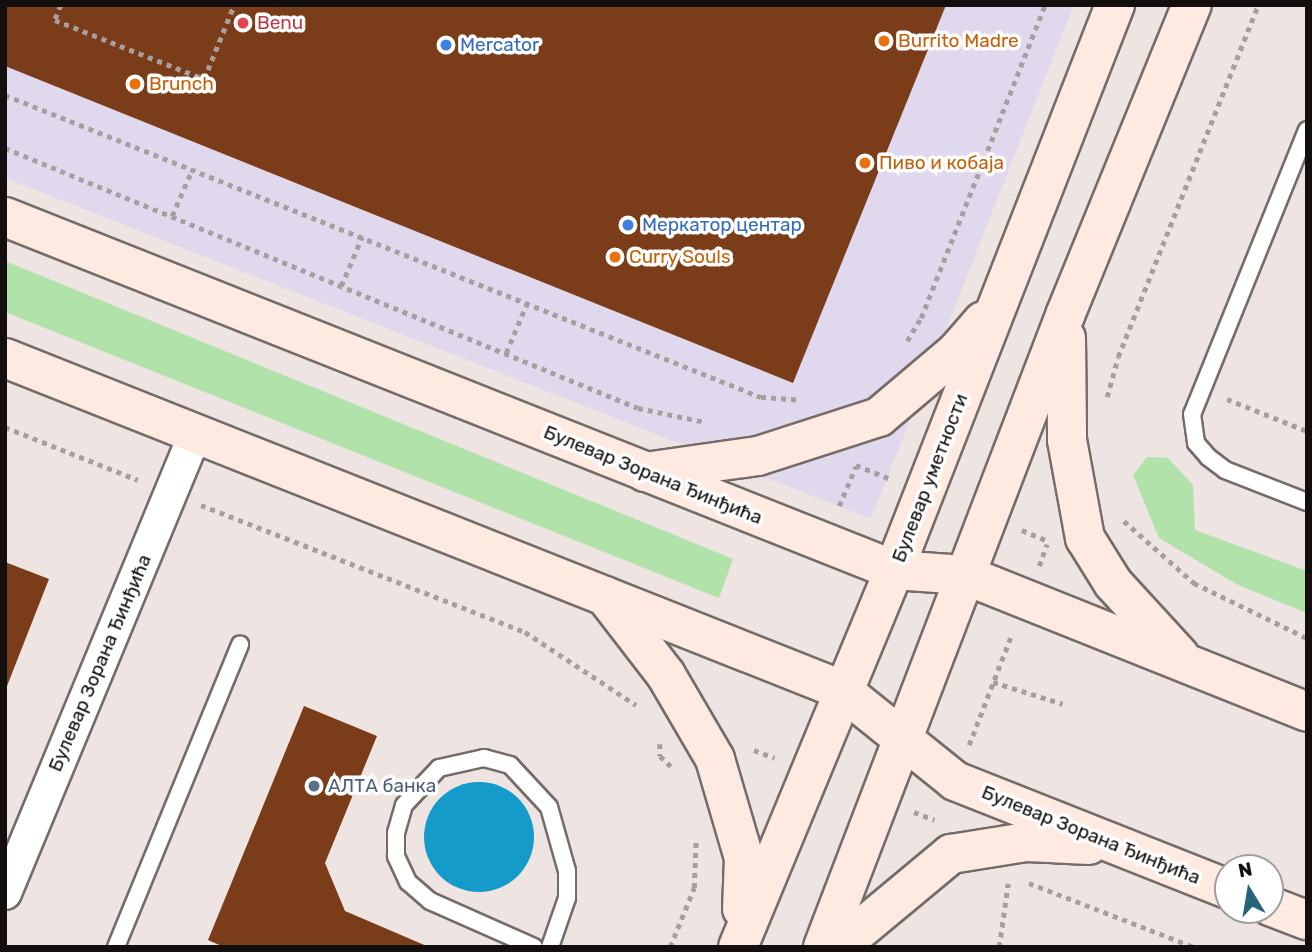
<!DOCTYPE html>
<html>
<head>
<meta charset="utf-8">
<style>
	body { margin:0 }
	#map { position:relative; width:1312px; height:952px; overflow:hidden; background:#eee4e1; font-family:Rubik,sans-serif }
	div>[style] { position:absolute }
	.commercial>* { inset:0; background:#e0d9ee }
	.green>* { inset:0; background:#b0e2a9 }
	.water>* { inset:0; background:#159bca }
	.round { border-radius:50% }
	.building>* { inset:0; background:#7b3d19 }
	.path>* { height:4.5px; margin-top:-2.25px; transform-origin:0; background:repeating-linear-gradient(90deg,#a79f9d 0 5px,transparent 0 10px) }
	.roads { filter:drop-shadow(2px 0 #746c69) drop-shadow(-2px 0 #746c69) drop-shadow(0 2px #746c69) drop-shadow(0 -2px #746c69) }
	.lane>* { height:16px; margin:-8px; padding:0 8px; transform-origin:8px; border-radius:8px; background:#fff }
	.street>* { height:32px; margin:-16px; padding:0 16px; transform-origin:16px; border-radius:16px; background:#fff }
	.secondary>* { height:38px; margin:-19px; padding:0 19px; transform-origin:19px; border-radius:19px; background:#feeae1 }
	.dots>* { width:19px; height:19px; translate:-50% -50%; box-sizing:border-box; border:4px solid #fff; border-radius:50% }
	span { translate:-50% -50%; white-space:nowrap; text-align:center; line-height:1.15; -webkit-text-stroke:7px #fff; paint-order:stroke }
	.health-label { font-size:19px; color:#be3a42 }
	.left { translate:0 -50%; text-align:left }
	.food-label { font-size:19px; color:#c56008 }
	.shop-label { font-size:19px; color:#366cbe }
	.street-label { font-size:19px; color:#120f0e }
	.service-label { font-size:19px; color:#4e5e75 }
	.frame { position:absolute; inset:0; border:7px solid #120f0e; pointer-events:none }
	.north { position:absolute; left:1214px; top:854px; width:70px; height:70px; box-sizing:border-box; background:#fff; border:2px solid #a09f9f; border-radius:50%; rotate:349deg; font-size:19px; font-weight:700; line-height:28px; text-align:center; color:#120f0e }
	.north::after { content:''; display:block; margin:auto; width:24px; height:32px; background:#26647a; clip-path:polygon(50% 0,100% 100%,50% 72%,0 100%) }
</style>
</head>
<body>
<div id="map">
	<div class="commercial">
		<i style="clip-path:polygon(5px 5px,1074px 5px,871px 519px,5px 178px)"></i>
	</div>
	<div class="green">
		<i style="clip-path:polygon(5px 261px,733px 559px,719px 598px,5px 312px)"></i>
		<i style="clip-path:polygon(1147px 457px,1168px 458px,1193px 485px,1195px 530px,1307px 571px,1307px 613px,1238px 585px,1159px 538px,1133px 475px)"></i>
	</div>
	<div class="water">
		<i class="round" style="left:424px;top:782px;width:110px;height:110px"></i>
	</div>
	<div class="building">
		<i style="clip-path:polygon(5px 5px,946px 5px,793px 383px,5px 66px)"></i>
		<i style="clip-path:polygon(5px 562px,49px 579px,7px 686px,5px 686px)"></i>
		<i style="clip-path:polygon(304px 706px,377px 736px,325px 863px,345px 911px,429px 947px,224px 947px,208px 940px)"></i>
	</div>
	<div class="path">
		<i style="left:61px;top:5px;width:16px;rotate:112deg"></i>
		<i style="left:55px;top:20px;width:160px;rotate:21.6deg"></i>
		<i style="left:204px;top:79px;width:80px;rotate:-67.9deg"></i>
		<i style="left:5px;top:95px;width:814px;rotate:21.78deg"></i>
		<i style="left:761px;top:397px;width:39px;rotate:4deg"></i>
		<i style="left:5px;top:148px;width:684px;rotate:22.33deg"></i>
		<i style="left:638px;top:408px;width:68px;rotate:11.8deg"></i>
		<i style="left:172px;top:216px;width:50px;rotate:-66.5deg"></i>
		<i style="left:341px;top:286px;width:53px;rotate:-66.8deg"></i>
		<i style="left:907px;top:341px;width:27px;rotate:-59deg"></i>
		<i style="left:921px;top:318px;width:337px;rotate:-68.4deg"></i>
		<i style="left:506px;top:353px;width:54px;rotate:-67.2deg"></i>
		<i style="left:1107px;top:397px;width:41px;rotate:-74.6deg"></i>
		<i style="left:1118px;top:357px;width:379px;rotate:-68.3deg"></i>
		<i style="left:1227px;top:399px;width:86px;rotate:21.8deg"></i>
		<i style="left:5px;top:427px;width:143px;rotate:21.7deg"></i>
		<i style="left:856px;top:465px;width:35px;rotate:22deg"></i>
		<i style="left:201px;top:505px;width:348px;rotate:21.4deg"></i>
		<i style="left:525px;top:632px;width:133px;rotate:33.3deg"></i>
		<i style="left:839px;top:506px;width:43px;rotate:-67deg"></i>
		<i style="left:1124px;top:521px;width:94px;rotate:41.5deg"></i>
		<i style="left:1194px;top:583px;width:126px;rotate:26deg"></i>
		<i style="left:1022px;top:530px;width:26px;rotate:23deg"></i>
		<i style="left:1039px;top:566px;width:23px;rotate:-70deg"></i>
		<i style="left:993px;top:682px;width:73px;rotate:17.4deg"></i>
		<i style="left:660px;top:744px;width:12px;rotate:90deg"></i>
		<i style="left:660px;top:756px;width:18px;rotate:43deg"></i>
		<i style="left:969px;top:745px;width:117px;rotate:-68.9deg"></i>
		<i style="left:754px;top:750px;width:22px;rotate:21deg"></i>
		<i style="left:914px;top:812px;width:22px;rotate:21deg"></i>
		<i style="left:1029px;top:883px;width:177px;rotate:21.2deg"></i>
		<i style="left:670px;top:947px;width:64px;rotate:-67.9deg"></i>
		<i style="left:694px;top:888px;width:49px;rotate:-87.7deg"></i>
		<i style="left:999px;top:947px;width:64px;rotate:-81.9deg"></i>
	</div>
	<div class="roads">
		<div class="lane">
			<i style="left:1307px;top:130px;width:306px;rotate:112deg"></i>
			<i style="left:1192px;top:414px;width:29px;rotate:82deg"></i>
			<i style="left:1196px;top:443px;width:18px;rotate:49deg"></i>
			<i style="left:1208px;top:457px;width:21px;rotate:37deg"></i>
			<i style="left:1225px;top:470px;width:88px;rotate:21.3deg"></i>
			<i style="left:116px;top:947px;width:327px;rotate:-67.7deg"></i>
			<i style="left:534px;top:947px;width:114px;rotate:-156.1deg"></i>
			<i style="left:430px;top:901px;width:29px;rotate:-139deg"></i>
			<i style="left:408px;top:882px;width:29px;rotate:-115deg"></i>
			<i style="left:396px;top:856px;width:23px;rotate:-90deg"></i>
			<i style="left:396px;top:833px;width:29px;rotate:-74deg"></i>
			<i style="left:404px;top:805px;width:51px;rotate:-46.6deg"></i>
			<i style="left:439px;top:768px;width:46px;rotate:-12.5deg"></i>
			<i style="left:484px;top:758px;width:27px;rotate:15deg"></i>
			<i style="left:510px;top:765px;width:57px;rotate:47.1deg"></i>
			<i style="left:549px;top:807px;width:66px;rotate:74.3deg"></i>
			<i style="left:567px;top:871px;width:27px;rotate:90deg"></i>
			<i style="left:567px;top:898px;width:52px;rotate:109.1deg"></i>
		</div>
		<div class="street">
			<i style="left:5px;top:893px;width:498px;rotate:-67.5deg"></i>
		</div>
		<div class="secondary">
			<i style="left:5px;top:217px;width:957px;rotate:21.66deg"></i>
			<i style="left:894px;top:570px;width:71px;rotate:4deg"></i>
			<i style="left:965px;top:575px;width:368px;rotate:21.8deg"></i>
			<i style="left:1066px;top:338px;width:102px;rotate:89.4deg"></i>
			<i style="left:1067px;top:440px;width:100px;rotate:79.6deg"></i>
			<i style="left:1085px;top:538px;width:53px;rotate:58.1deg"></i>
			<i style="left:1113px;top:583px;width:98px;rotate:47.5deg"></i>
			<i style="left:5px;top:358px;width:900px;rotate:21.64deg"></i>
			<i style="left:842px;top:690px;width:145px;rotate:38.8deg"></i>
			<i style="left:955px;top:781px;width:294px;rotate:21.6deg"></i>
			<i style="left:645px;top:472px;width:114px;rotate:-8.1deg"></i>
			<i style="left:758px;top:456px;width:127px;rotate:-17.9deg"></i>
			<i style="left:879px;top:417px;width:101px;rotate:-40.2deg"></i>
			<i style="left:956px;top:352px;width:41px;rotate:-48.9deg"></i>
			<i style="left:605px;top:596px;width:100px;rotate:52.3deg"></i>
			<i style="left:666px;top:675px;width:97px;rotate:59.7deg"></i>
			<i style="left:715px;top:759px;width:103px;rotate:73.7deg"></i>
			<i style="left:744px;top:858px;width:51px;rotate:92.2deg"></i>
			<i style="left:1270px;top:906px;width:40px;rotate:21deg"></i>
			<i style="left:738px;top:947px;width:408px;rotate:-67.5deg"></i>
			<i style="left:894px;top:570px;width:607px;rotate:-68.64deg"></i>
			<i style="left:823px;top:947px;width:679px;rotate:-69.03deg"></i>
			<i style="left:1066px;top:313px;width:333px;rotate:-67.8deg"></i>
			<i style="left:839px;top:947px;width:146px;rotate:-39.7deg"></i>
			<i style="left:951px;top:854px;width:76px;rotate:-9.1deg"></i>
			<i style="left:1026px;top:842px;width:63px;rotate:2.7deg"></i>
		</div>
	</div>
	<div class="dots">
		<i style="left:243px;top:23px;background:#e0444e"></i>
		<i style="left:884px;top:41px;background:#e8710a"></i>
		<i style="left:446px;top:45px;background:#3f7fe0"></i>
		<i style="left:135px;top:84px;background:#e8710a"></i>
		<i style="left:865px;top:163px;background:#e8710a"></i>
		<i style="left:628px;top:225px;background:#3f7fe0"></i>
		<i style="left:615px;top:257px;background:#e8710a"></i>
		<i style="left:314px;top:786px;background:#5c6f8a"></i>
	</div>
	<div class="health-label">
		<span class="left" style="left:257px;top:23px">Benu</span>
	</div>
	<div class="food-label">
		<span class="left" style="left:898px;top:41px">Burrito Madre</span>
		<span class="left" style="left:149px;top:84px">Brunch</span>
		<span class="left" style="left:879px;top:163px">Пиво и кобаја</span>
		<span class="left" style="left:629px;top:257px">Curry Souls</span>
	</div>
	<div class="shop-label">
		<span class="left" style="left:460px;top:45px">Mercator</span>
		<span class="left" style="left:642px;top:225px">Меркатор центар</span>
	</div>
	<div class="street-label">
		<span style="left:653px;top:475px;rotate:22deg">Булевар Зорана Ђинђића</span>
		<span style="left:930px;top:478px;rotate:-69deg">Булевар уметности</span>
		<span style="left:100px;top:663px;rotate:-67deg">Булевар Зорана Ђинђића</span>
		<span style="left:1091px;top:835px;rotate:22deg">Булевар Зорана Ђинђића</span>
	</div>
	<div class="service-label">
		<span class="left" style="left:328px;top:786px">АЛТА банка</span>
	</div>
	<div class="frame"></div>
	<div class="north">N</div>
</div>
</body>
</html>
